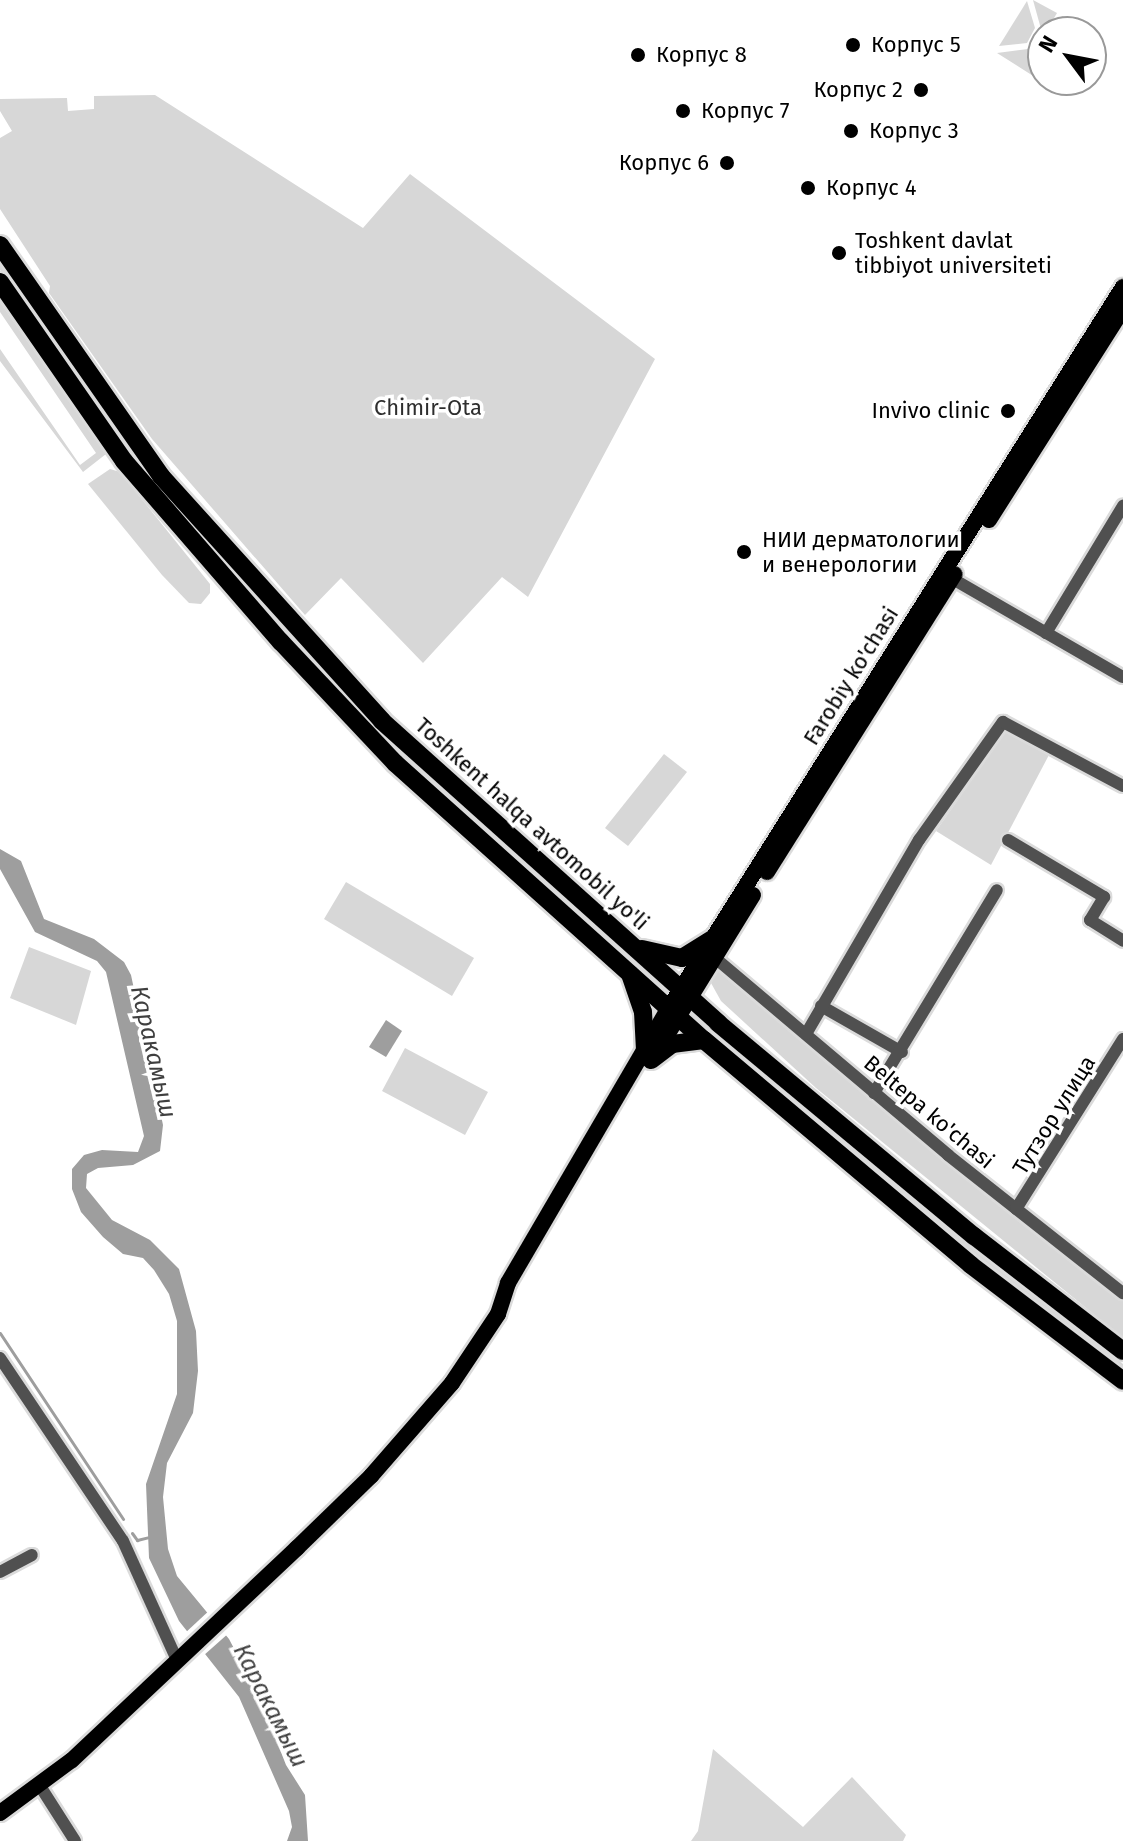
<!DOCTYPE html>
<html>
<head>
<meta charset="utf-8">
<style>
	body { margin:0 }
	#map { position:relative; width:1123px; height:1841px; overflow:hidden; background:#fff; font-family:"Fira Sans",sans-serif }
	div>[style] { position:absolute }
	.green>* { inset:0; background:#d7d7d7 }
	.water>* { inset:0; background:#9e9e9e }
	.pier>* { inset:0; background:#fff }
	.stream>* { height:3px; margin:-1.5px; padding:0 1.5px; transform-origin:1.5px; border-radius:1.5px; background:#9e9e9e }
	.roads { filter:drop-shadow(2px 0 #dbdbdb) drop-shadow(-2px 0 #dbdbdb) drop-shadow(0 2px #dbdbdb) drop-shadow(0 -2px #dbdbdb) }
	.minor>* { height:12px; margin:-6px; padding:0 6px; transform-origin:6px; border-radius:6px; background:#505050 }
	.major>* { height:16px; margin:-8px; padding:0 8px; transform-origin:8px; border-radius:8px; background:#000 }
	.highway>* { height:18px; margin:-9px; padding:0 9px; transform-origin:9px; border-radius:9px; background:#000 }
	.dots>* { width:22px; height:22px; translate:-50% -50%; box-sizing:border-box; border:4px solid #fff; border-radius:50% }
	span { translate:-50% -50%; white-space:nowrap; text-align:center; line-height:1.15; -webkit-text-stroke:7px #fff; paint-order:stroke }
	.poi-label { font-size:22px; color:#000 }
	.left { translate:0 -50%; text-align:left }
	.right { translate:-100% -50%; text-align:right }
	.park-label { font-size:22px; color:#2e2e2e }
	.street-label { font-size:22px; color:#000 }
	.water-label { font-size:24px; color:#3f3f3f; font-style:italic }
	.north { position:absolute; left:1027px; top:16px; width:80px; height:80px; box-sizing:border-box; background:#fff; border:2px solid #999; border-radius:50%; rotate:302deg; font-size:22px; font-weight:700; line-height:32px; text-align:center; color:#000 }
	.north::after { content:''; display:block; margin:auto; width:28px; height:36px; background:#000; clip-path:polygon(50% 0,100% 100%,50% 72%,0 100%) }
</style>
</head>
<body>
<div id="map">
	<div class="green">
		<i style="clip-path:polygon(1033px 0,1057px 13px,1046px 32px,1041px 29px)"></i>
		<i style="clip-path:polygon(1027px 1px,1035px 28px,1027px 43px,999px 46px)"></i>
		<i style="clip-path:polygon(1062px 16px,1087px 32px,1052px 32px)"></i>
		<i style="clip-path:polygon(1028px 49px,1043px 58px,1043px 80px,1050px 80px,1052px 88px,997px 53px)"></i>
		<i style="clip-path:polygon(155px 95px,363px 228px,410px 174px,655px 359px,528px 597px,502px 577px,423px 663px,341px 578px,305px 615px,152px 439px,49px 293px,50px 286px,0 209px,0 138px,12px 131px,0 111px,0 99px,67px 98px,68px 111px,94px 109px,94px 96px)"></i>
		<i style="clip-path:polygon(0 258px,105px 414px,100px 417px,0 270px)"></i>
		<i style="clip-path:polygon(0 302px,106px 454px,83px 472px,0 361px,0 349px,80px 465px,96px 453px,0 312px)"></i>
		<i style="clip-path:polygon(123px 438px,264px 607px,390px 741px,650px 974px,439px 795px,308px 665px,118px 442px)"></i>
		<i style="clip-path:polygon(110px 469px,120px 472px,210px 584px,210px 593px,201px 604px,189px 603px,162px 575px,88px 484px)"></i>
		<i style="clip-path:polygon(1007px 729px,1050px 753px,991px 865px,936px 831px)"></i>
		<i style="clip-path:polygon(664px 754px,687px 772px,628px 846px,605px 828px)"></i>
		<i style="clip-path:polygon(346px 882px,474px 958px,452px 996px,324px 919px)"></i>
		<i style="clip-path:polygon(29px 947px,91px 971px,76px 1025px,10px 998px)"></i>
		<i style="clip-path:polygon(715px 971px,724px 972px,913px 1134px,1123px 1300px,1123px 1338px,816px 1088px,721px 1001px,711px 983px)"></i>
		<i style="clip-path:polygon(688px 1014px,1123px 1364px,1123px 1371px,964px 1248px)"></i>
		<i style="clip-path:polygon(405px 1048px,488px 1092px,465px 1135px,382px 1091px)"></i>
		<i style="clip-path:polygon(713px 1749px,803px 1827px,852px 1777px,906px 1835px,903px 1841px,691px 1841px,698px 1831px)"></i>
	</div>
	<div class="water">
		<i style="clip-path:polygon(0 849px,21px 861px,44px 919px,94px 939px,124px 962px,131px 975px,163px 1125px,160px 1151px,133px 1165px,98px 1168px,87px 1174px,86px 1188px,112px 1220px,150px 1240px,179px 1269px,196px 1331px,198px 1371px,193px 1413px,167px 1463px,163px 1497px,168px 1549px,177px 1576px,229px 1639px,259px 1696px,286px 1765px,305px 1795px,308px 1841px,287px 1841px,292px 1827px,289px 1811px,239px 1697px,179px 1621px,149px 1558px,146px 1484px,177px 1394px,177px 1321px,169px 1294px,154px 1270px,143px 1258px,123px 1254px,103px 1237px,81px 1212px,72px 1189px,72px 1169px,84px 1155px,102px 1150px,138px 1152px,144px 1136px,106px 972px,97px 961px,35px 932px,0 869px)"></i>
		<i style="clip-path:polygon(386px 1020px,402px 1031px,386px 1057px,369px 1047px)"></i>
	</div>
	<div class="pier">
		<i style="clip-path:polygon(212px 1608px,230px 1632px,203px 1656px,184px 1634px)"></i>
	</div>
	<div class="stream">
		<i style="left:0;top:1333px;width:223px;rotate:56.5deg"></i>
		<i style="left:132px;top:1533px;width:9px;rotate:54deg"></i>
		<i style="left:137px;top:1540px;width:12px;rotate:-14deg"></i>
	</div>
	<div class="roads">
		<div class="minor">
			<i style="left:946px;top:575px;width:204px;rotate:30deg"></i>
			<i style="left:1046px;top:633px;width:149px;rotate:-58.8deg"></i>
			<i style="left:1008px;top:840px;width:112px;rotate:30.7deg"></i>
			<i style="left:1104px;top:897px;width:27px;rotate:121deg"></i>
			<i style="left:1090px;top:920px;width:39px;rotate:32deg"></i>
			<i style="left:714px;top:957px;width:307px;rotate:40.2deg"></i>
			<i style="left:948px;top:1155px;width:223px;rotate:38.3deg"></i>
			<i style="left:821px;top:1006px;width:93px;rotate:29.6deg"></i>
			<i style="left:806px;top:1034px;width:225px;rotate:-59.8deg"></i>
			<i style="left:919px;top:840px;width:145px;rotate:-54.6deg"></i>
			<i style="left:1003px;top:722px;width:136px;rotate:28.1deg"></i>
			<i style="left:874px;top:1093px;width:237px;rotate:-58.8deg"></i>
			<i style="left:1016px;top:1209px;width:201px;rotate:-57.8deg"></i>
			<i style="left:0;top:1358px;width:220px;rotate:56.1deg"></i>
			<i style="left:123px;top:1541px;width:131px;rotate:65.6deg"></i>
			<i style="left:0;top:1572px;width:36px;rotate:-28deg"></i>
			<i style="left:40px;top:1786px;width:65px;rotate:57.5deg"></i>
		</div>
		<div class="major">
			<i style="left:989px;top:520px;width:250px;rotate:-57.6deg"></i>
			<i style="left:767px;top:872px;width:352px;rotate:-57.8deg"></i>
			<i style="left:654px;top:1056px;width:189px;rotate:-58.4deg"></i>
			<i style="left:0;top:1813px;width:89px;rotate:-36.4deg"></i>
			<i style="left:72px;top:1760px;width:309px;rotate:-43.3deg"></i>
			<i style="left:297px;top:1548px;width:103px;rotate:-44.2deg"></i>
			<i style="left:371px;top:1476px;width:123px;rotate:-48.9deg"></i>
			<i style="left:452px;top:1383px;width:83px;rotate:-56.3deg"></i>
			<i style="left:498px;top:1314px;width:33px;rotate:-72deg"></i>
			<i style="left:508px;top:1283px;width:319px;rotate:-59.7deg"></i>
			<i style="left:669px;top:1008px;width:852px;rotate:-57.8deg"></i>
		</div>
		<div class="highway">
			<i style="left:0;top:245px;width:282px;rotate:55.1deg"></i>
			<i style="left:161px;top:476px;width:330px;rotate:47.9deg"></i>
			<i style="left:382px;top:721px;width:452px;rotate:41.9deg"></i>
			<i style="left:718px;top:1023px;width:333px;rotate:39.8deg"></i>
			<i style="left:974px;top:1236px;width:188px;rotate:37.7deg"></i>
			<i style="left:0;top:282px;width:218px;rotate:55.3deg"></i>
			<i style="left:124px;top:461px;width:240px;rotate:49.1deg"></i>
			<i style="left:281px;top:642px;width:166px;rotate:46.7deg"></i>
			<i style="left:395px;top:763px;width:415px;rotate:41.9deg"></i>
			<i style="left:704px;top:1040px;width:349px;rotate:40.1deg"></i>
			<i style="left:971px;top:1265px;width:191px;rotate:37.3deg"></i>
			<i style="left:642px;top:949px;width:41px;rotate:12.7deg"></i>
			<i style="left:682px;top:958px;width:36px;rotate:-32deg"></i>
			<i style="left:630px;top:974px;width:40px;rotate:71.1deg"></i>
			<i style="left:643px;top:1012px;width:38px;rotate:87deg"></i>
			<i style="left:651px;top:1060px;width:26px;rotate:-37deg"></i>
			<i style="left:672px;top:1044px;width:32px;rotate:-7deg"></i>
		</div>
	</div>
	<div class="dots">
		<i style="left:853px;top:45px;background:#000"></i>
		<i style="left:638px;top:55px;background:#000"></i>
		<i style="left:921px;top:90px;background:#000"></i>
		<i style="left:683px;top:111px;background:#000"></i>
		<i style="left:851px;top:131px;background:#000"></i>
		<i style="left:727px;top:163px;background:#000"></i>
		<i style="left:808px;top:188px;background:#000"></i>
		<i style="left:839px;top:253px;background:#000"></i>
		<i style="left:1008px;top:411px;background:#000"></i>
		<i style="left:744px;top:552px;background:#000"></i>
	</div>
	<div class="poi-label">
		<span class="left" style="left:871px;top:45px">Корпус 5</span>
		<span class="left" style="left:656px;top:55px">Корпус 8</span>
		<span class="right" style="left:903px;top:90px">Корпус 2</span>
		<span class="left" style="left:701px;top:111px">Корпус 7</span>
		<span class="left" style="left:869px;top:131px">Корпус 3</span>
		<span class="right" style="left:709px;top:163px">Корпус 6</span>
		<span class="left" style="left:826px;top:188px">Корпус 4</span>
		<span class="left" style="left:855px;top:253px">Toshkent davlat<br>tibbiyot universiteti</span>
		<span class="right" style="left:990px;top:411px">Invivo clinic</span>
		<span class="left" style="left:762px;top:552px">НИИ дерматологии<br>и венерологии</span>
	</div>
	<div class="park-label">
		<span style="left:428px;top:408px">Chimir-Ota</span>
	</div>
	<div class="street-label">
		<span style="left:851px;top:676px;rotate:-58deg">Farobiy ko'chasi</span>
		<span style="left:532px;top:824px;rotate:42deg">Toshkent halqa avtomobil yo'li</span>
		<span style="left:929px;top:1112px;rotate:40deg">Beltepa ko'chasi</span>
		<span style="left:1054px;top:1115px;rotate:-58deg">Тутзор улица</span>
	</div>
	<div class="water-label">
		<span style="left:153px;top:1052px;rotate:77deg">Каракамыш</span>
		<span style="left:270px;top:1706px;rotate:63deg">Каракамыш</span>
	</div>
	<div class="north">N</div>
</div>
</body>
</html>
